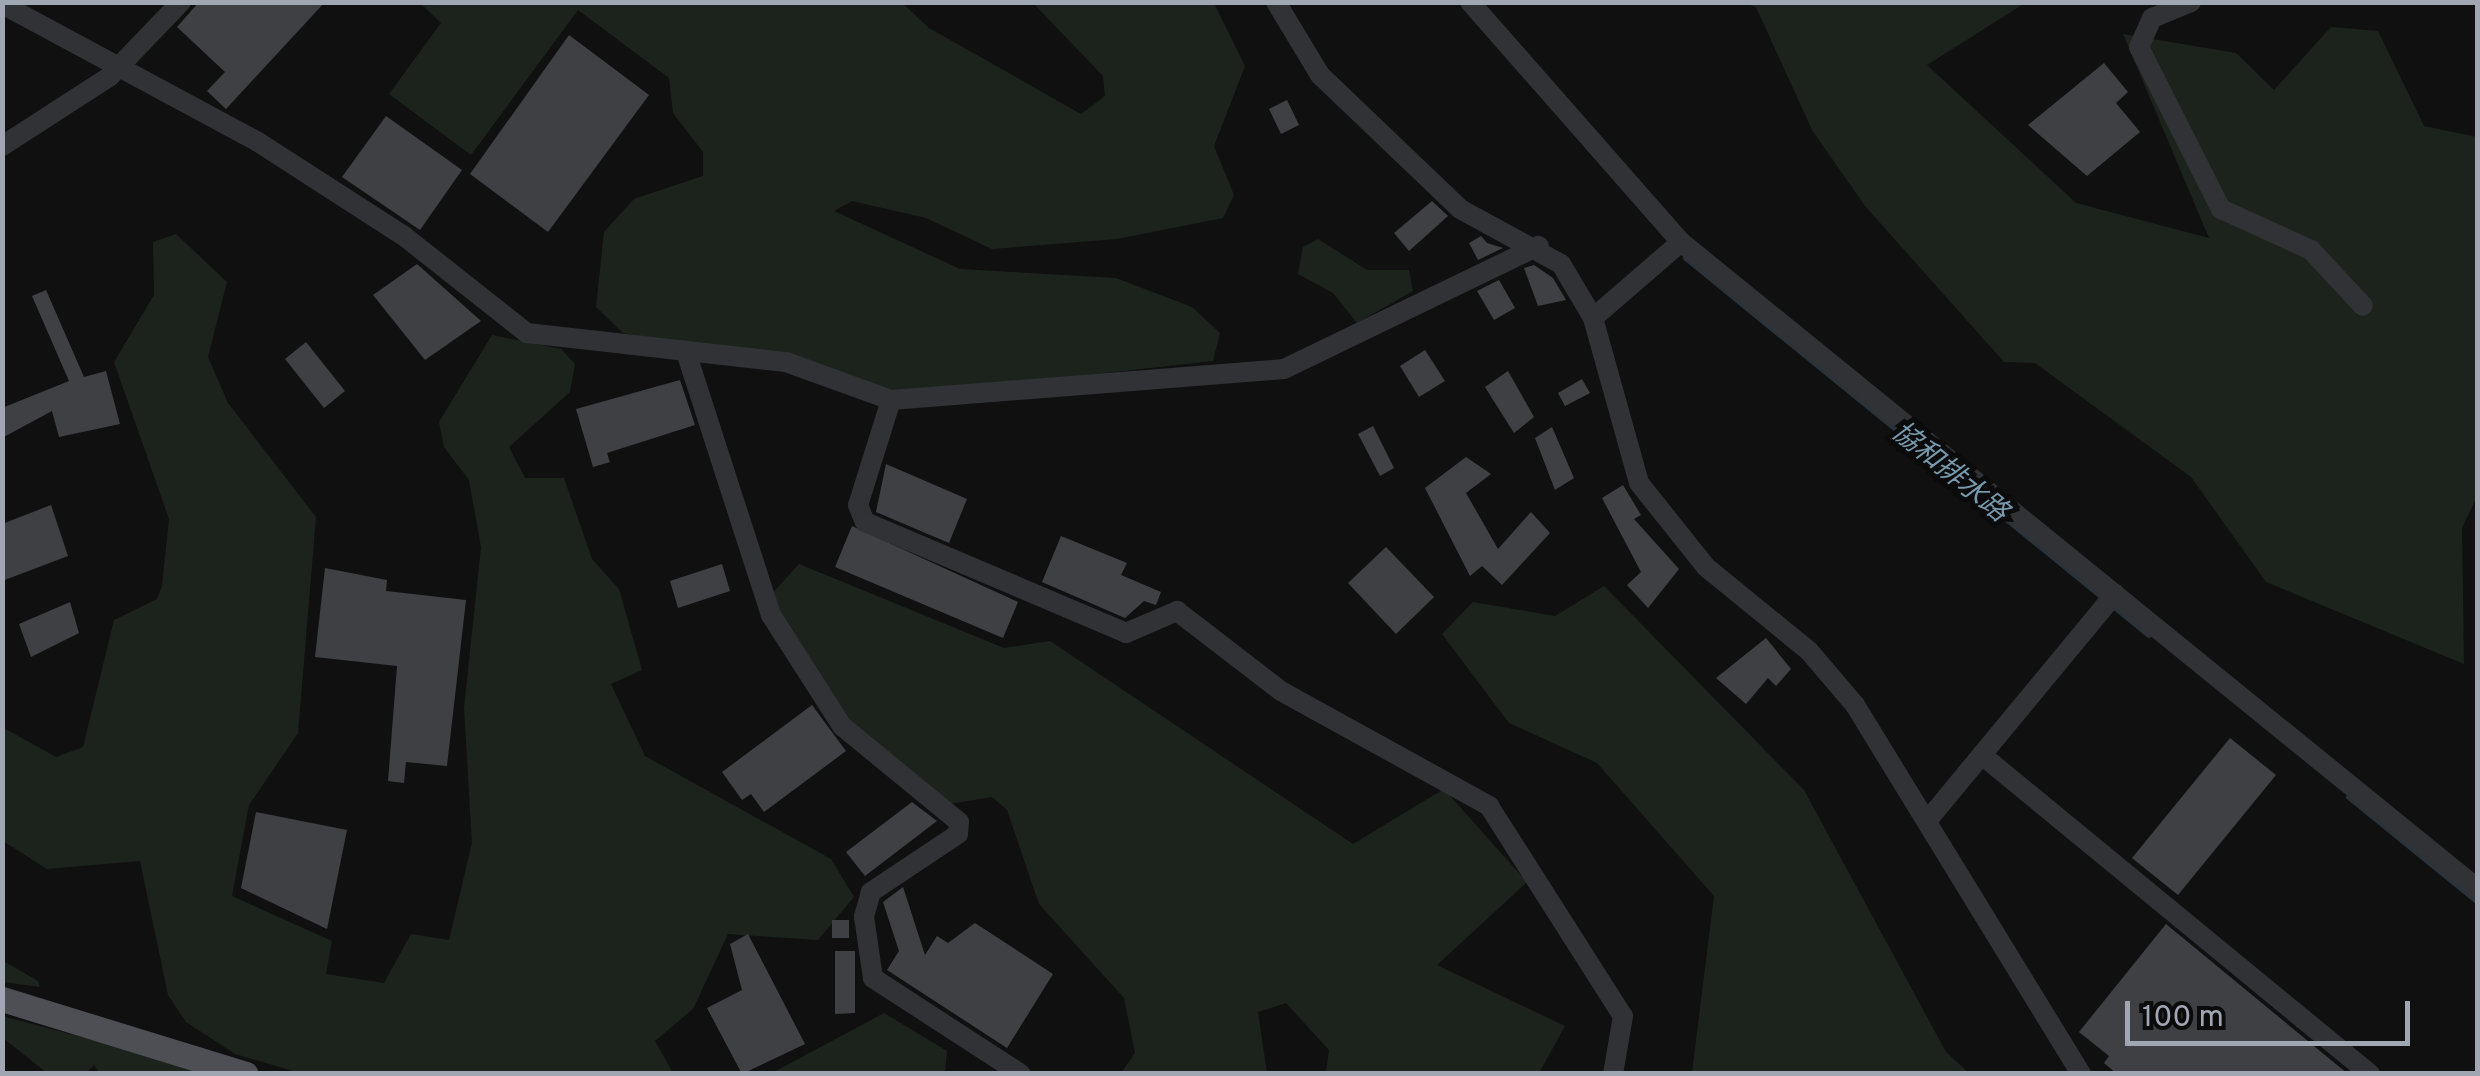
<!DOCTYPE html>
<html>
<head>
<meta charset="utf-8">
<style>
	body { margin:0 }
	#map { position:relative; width:2480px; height:1076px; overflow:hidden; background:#101011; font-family:Overpass,"Noto Sans JP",sans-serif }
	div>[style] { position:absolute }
	.green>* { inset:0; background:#1c231c }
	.stream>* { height:6px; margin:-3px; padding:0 3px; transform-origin:3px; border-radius:3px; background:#2a3339 }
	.building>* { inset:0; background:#3f4044 }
	.minor>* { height:20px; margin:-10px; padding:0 10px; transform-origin:10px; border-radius:10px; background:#313236 }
	.major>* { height:25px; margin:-12.5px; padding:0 12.5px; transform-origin:12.5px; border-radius:12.5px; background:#4d4f55 }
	span { translate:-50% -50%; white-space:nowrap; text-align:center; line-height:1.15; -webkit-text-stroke:10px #0b0b0c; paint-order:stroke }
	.water-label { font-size:28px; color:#7799ad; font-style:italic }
	.frame { position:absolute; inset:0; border:5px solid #a1a7b2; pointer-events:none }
	.scale { position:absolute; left:2125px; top:1001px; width:285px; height:45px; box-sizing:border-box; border:5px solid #a1a7b2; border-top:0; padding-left:12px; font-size:30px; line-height:35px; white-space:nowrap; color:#a1a7b2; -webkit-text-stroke:8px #0b0b0c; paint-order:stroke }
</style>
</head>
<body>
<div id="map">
	<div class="green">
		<i style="clip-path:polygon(901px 2px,929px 28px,1081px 114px,1105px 96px,1103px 76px,1033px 3px,1214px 3px,1245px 66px,1214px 146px,1234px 195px,1223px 218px,1117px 239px,992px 249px,926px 218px,852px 201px,834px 211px,960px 269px,1116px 278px,1192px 307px,1220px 333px,1213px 361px,908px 395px,623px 333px,596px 307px,604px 232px,634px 199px,703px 176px,703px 152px,673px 113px,669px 78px,578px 10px,471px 155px,389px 94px,441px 23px,420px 3px)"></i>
		<i style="clip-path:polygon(1744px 3px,2025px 3px,1927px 65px,2076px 203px,2209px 238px,2123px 34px,2236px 53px,2274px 90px,2331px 27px,2378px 31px,2424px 126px,2477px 137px,2478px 494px,2462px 528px,2464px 664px,2266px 582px,2191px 477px,2035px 363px,2004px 362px,1865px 206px,1812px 130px,1756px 7px)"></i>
		<i style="clip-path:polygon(176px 234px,227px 282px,208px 357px,228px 403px,316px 517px,298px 733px,249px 805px,232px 896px,332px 941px,326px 974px,384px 983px,411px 934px,449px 940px,472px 843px,464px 708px,481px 547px,469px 480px,444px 447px,439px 422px,492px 335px,561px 349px,575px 364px,570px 392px,509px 447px,525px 478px,564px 478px,592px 559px,619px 589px,642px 670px,611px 684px,645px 756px,831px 859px,854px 897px,818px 940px,728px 934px,693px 1009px,655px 1041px,673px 1073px,300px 1073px,235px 1054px,186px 1022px,168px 995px,140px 861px,47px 869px,3px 841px,2px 727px,56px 757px,83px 747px,114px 620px,157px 599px,162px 586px,169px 519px,114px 362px,154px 295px,153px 242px)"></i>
		<i style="clip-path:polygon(1318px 239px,1367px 270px,1409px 270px,1413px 291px,1357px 323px,1333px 293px,1298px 274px,1303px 247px)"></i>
		<i style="clip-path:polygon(799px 564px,1004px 648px,1050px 641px,1353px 844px,1444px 789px,1527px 882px,1437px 965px,1565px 1026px,1539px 1073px,1326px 1073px,1329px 1050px,1286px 1003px,1258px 1012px,1267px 1073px,1121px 1073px,1135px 1053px,1124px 998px,1039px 904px,1007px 810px,992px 797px,950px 804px,860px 735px,769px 597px)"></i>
		<i style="clip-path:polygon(1604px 586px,1804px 790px,1946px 1052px,1969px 1073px,1692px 1073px,1714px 896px,1597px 763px,1509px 723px,1442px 634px,1473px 602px,1555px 616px)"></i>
		<i style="clip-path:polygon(2px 960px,38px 981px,40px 987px,3px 982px)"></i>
		<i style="clip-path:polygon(884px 1013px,947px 1051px,945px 1073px,772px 1073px)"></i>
		<i style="clip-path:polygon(2px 1016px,127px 1049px,202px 1073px,100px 1073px,94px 1065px,86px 1073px,47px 1073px,3px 1038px)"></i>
	</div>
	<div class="stream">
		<i style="left:1686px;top:258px;width:597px;rotate:39.15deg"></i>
		<i style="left:2349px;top:797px;width:166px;rotate:39.1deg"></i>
	</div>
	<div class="building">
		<i style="clip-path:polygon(199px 2px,325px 2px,226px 109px,207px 91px,225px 72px,177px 27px)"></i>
		<i style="clip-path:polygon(569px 35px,649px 95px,548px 232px,470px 174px)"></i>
		<i style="clip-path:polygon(2104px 63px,2128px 92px,2116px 103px,2140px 132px,2087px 176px,2028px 125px)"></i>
		<i style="clip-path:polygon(1287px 100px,1299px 125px,1281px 134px,1269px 109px)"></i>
		<i style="clip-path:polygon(386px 116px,462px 170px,420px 230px,342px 177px)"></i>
		<i style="clip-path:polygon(1432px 201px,1448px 216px,1409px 251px,1394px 233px)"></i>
		<i style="clip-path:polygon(1481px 236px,1487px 243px,1503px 248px,1478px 260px,1469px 243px)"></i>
		<i style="clip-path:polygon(417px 264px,481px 321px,425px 360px,373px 295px)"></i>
		<i style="clip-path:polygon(1534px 265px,1553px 278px,1566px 300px,1538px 306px,1524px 268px)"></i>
		<i style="clip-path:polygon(1499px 280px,1515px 308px,1494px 320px,1477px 291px)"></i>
		<i style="clip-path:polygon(46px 290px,84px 377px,106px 371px,120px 424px,59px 437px,52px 411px,2px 438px,2px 408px,69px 381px,32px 296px)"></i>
		<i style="clip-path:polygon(306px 342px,345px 391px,324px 408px,285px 359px)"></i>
		<i style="clip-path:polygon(1425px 350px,1445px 381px,1419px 397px,1400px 366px)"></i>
		<i style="clip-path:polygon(1508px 371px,1534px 417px,1514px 433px,1485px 387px)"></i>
		<i style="clip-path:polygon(1582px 379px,1590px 393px,1565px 406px,1558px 393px)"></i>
		<i style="clip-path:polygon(680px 380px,695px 425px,607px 453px,610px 462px,593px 467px,576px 409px)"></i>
		<i style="clip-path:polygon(1373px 426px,1394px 468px,1380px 476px,1358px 434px)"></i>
		<i style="clip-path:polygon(1552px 427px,1574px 478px,1555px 490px,1535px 438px)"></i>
		<i style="clip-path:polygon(1466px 457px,1491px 474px,1466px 493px,1498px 549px,1531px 512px,1550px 533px,1502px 585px,1482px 566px,1470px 576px,1425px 488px)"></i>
		<i style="clip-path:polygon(886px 464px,967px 499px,949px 543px,876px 512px)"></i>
		<i style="clip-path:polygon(1623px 485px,1641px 515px,1634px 519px,1679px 569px,1648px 608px,1627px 585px,1641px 572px,1602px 498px)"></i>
		<i style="clip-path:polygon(51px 505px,68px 556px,2px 581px,2px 524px)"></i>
		<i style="clip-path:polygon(852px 526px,1018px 602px,1003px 638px,835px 567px)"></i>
		<i style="clip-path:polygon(1061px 536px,1127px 563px,1121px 575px,1161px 592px,1156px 605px,1144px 601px,1125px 618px,1042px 582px)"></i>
		<i style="clip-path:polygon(1386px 547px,1434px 597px,1396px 634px,1348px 583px)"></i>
		<i style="clip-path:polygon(722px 564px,730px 591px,678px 608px,670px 581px)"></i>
		<i style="clip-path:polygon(325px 568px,387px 580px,386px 591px,466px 600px,447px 766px,406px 762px,404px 783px,388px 781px,397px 666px,315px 657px)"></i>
		<i style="clip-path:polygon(70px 602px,79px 633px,31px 657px,19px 624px)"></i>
		<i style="clip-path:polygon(1766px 638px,1791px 669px,1776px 686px,1768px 678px,1746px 704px,1716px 678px)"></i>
		<i style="clip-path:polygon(812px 705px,846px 751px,764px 812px,751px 794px,742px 800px,722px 772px)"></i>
		<i style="clip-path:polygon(2230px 738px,2276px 775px,2178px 895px,2132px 858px)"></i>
		<i style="clip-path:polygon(912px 802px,937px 821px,865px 876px,846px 852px)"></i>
		<i style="clip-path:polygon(256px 812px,347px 830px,327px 929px,241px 888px)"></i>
		<i style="clip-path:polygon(903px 887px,925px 955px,937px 936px,948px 943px,975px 923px,1053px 974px,1007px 1048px,887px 970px,899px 951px,883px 902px)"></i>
		<i style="clip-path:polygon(832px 920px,849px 920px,849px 938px,832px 938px)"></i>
		<i style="clip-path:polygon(2166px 924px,2348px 1074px,2117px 1074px,2104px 1063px,2109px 1056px,2079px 1032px)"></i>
		<i style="clip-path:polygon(748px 934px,805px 1044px,742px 1074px,707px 1008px,742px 990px,730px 944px)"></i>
		<i style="clip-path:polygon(835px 951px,855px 951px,855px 1013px,835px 1014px)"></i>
	</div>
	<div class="minor">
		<i style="left:1276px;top:2px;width:85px;rotate:58.9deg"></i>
		<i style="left:1320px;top:75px;width:194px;rotate:43.7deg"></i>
		<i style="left:1460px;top:209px;width:115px;rotate:28.6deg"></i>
		<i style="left:1561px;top:264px;width:63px;rotate:59.3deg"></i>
		<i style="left:1593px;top:318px;width:171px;rotate:74.4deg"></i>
		<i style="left:1639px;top:483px;width:107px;rotate:51.4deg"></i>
		<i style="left:1706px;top:567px;width:133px;rotate:39.2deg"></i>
		<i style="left:1809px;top:651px;width:71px;rotate:49.6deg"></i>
		<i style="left:1855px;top:705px;width:433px;rotate:58.5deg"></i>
		<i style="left:1470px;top:2px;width:320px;rotate:48.7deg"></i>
		<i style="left:1681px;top:242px;width:1027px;rotate:39.07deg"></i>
		<i style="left:2191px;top:2px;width:42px;rotate:157.7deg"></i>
		<i style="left:2152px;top:18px;width:32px;rotate:114deg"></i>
		<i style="left:2139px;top:47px;width:182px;rotate:63.2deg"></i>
		<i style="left:2221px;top:209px;width:99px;rotate:24.5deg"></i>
		<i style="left:2311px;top:250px;width:76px;rotate:47.1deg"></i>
		<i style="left:2px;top:4px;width:291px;rotate:28.3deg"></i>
		<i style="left:258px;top:142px;width:174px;rotate:32.8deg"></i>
		<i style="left:404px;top:236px;width:157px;rotate:38.3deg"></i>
		<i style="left:527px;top:333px;width:261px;rotate:6.4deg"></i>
		<i style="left:786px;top:362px;width:112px;rotate:19.9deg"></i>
		<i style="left:891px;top:400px;width:394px;rotate:-4.5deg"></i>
		<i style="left:1284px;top:369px;width:283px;rotate:-25.8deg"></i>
		<i style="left:2px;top:146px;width:127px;rotate:-32.8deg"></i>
		<i style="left:109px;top:77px;width:104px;rotate:-46.2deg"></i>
		<i style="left:1593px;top:318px;width:116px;rotate:-40.8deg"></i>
		<i style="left:686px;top:352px;width:276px;rotate:72.1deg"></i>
		<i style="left:771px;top:615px;width:132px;rotate:57.4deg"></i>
		<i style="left:842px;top:726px;width:151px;rotate:39.4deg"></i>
		<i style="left:959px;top:822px;width:12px;rotate:95deg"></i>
		<i style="left:958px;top:834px;width:105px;rotate:146.3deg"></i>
		<i style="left:871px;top:892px;width:26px;rotate:106deg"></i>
		<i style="left:864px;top:917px;width:62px;rotate:81.6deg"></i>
		<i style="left:873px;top:978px;width:176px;rotate:33deg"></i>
		<i style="left:891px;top:400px;width:110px;rotate:107.4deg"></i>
		<i style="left:858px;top:505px;width:18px;rotate:68deg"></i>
		<i style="left:865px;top:522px;width:284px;rotate:23deg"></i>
		<i style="left:1126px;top:633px;width:56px;rotate:-23.3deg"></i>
		<i style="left:1177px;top:611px;width:131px;rotate:37.6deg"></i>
		<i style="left:1281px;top:691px;width:238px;rotate:28.9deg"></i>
		<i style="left:1489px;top:806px;width:249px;rotate:57.5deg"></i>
		<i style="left:1623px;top:1016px;width:59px;rotate:99.8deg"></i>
		<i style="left:1983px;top:756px;width:501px;rotate:39.41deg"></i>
		<i style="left:1927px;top:821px;width:295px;rotate:-50.4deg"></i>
	</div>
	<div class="major">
		<i style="left:2px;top:999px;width:255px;rotate:17.1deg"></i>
	</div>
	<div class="water-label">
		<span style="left:1949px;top:473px;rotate:39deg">協和排水路</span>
	</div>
	<div class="frame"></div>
	<div class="scale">100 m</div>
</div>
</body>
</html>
